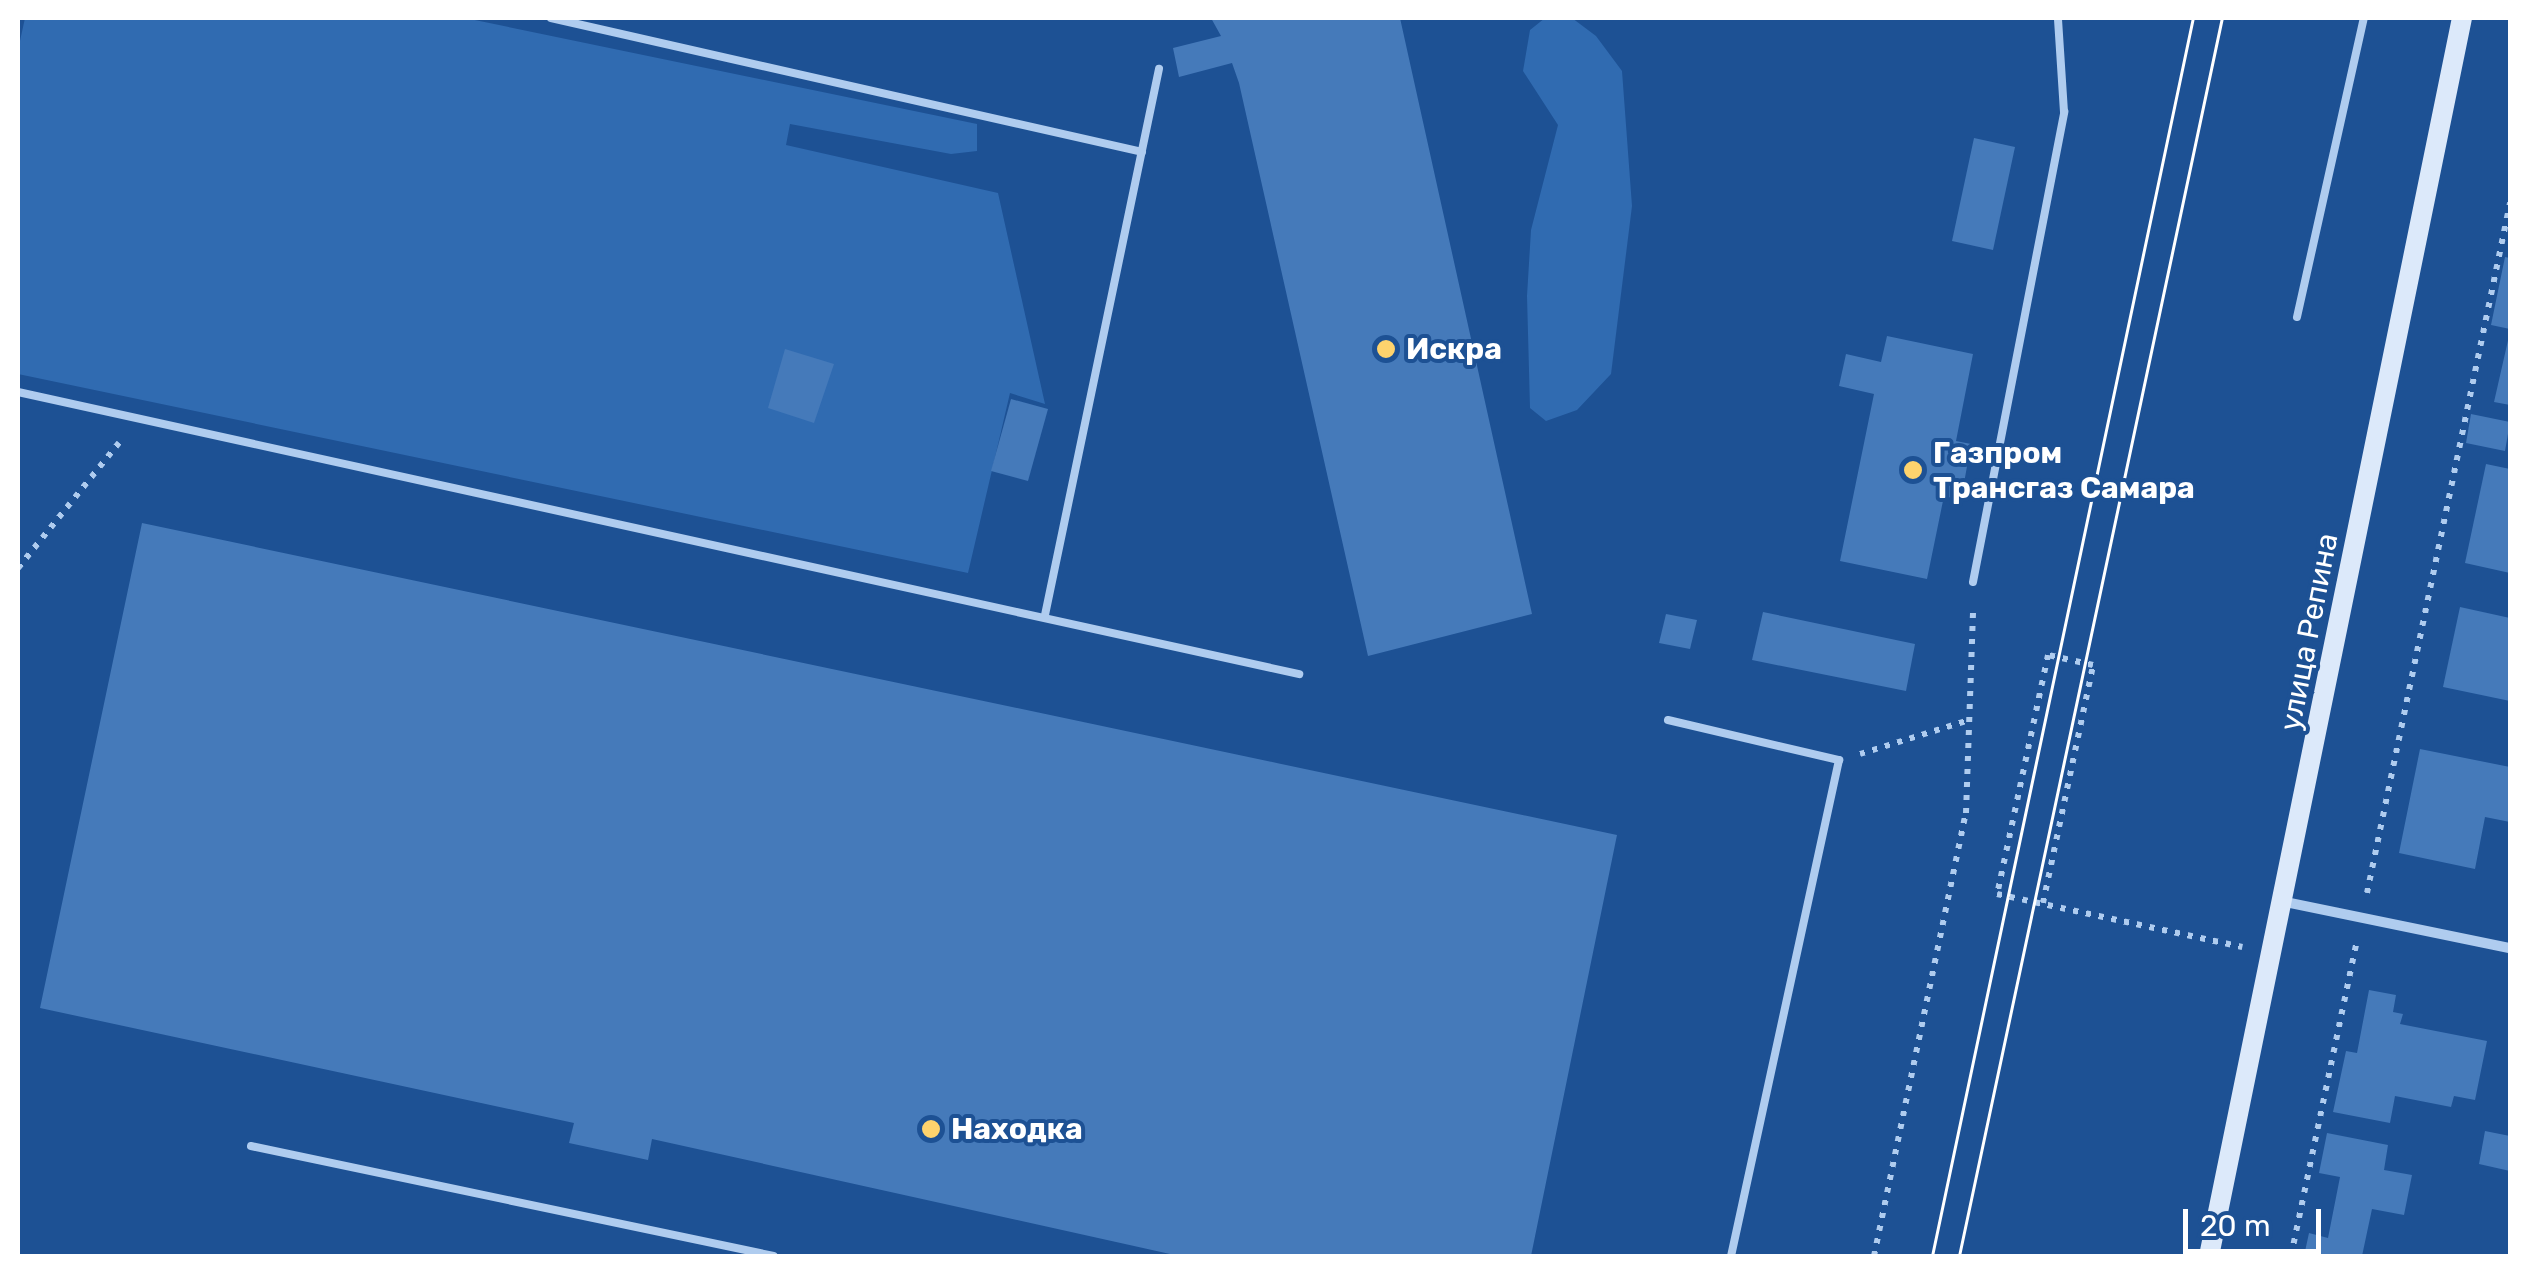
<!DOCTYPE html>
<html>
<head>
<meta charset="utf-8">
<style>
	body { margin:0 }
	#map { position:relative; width:2528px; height:1274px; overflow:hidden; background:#1d5194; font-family:Rubik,sans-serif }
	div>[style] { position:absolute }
	.green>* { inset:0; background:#306bb1 }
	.building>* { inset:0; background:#457aba }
	.path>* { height:6px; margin-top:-3px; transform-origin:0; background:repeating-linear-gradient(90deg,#afccef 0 5px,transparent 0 13px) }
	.lane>* { height:8px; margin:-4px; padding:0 4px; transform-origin:4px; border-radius:4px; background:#afccef }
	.street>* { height:10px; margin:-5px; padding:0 5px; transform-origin:5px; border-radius:5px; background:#afccef }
	.secondary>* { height:20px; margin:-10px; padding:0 10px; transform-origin:10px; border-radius:10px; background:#dce9fa }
	.tram>* { height:2.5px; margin:-1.25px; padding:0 1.25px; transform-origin:1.25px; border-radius:1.25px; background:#fff }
	.dots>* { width:28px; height:28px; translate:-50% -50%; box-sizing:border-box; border:5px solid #1d5194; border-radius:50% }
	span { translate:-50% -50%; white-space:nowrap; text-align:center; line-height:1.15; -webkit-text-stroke:8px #1d5194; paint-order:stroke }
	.poi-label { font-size:30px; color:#fff; font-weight:700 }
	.left { translate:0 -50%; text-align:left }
	.street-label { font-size:30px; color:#fff }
	.frame { position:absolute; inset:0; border:20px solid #fff; pointer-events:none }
	.scale { position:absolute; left:2183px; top:1209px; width:138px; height:45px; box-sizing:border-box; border:5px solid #fff; border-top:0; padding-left:12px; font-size:30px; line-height:35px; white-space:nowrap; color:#fff; -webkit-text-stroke:8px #1d5194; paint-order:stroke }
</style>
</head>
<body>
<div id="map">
	<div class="green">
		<i style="clip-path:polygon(25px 18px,465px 18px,977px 124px,977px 151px,951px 154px,790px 124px,786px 145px,998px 193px,1045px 404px,1010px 393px,968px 573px,18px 374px,18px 50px)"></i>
		<i style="clip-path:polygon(1545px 18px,1572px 18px,1596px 36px,1622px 71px,1632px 206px,1611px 374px,1577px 410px,1546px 421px,1530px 408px,1527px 296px,1531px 230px,1558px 125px,1523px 71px,1530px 30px)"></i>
	</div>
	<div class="building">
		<i style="clip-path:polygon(1211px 18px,1400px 18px,1532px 614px,1368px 656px,1239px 83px,1232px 63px,1179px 77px,1173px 48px,1221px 36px)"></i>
		<i style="clip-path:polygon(1974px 138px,2015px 147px,1993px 250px,1952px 241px)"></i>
		<i style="clip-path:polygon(2505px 257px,2510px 258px,2510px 329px,2491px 325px)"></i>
		<i style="clip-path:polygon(1887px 336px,1973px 354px,1956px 441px,1971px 444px,1961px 500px,1944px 496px,1927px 579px,1840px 561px,1874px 394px,1839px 386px,1846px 354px,1881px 362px)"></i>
		<i style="clip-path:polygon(2509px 336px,2510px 336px,2510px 405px,2494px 402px)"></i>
		<i style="clip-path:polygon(785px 349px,834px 364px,814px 423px,768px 408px)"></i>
		<i style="clip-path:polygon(1011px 399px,1048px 409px,1028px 481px,991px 471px)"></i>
		<i style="clip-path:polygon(2471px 414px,2510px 422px,2505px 451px,2466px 443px)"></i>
		<i style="clip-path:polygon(2486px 464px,2510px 469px,2510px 573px,2465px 563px)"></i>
		<i style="clip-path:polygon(142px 523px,1617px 835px,1531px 1256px,1179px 1256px,652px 1139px,648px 1160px,569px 1143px,574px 1123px,40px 1008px)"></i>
		<i style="clip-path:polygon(2460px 607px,2510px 618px,2510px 701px,2443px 687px)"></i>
		<i style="clip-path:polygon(1763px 612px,1915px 644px,1906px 691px,1752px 660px)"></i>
		<i style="clip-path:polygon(1666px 614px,1697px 620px,1690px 649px,1659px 643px)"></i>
		<i style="clip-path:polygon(2420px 749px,2510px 767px,2510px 822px,2485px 817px,2475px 869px,2399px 853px)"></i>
		<i style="clip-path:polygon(2369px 990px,2396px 995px,2393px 1012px,2403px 1014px,2400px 1024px,2487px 1041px,2475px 1100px,2454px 1096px,2451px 1107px,2395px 1096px,2390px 1123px,2333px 1112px,2346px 1051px,2357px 1053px)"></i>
		<i style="clip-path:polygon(2485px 1131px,2510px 1136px,2510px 1171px,2479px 1164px)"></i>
		<i style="clip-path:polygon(2327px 1133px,2388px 1145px,2384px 1170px,2412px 1175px,2404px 1215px,2372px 1209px,2362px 1256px,2304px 1256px,2309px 1233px,2328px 1238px,2340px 1177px,2319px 1173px)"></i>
	</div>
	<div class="path">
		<i style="left:18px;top:568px;width:161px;rotate:-51.1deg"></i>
		<i style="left:1860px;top:754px;width:114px;rotate:-17.3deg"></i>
		<i style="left:2367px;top:893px;width:705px;rotate:-78.29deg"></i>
		<i style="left:2043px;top:903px;width:243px;rotate:-78.1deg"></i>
		<i style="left:2093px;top:665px;width:46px;rotate:-167.5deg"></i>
		<i style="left:2048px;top:655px;width:244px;rotate:102deg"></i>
		<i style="left:1997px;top:894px;width:251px;rotate:12.2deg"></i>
		<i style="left:1874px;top:1256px;width:452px;rotate:-78.3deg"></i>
		<i style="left:1966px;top:813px;width:205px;rotate:-88deg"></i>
		<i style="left:2291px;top:1256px;width:319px;rotate:-78.2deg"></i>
	</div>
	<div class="lane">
		<i style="left:551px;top:18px;width:606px;rotate:12.77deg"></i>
		<i style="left:2297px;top:317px;width:306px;rotate:-77.4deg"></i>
		<i style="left:18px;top:392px;width:1312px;rotate:12.42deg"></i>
		<i style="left:1973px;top:582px;width:479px;rotate:-79deg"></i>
		<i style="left:2064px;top:112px;width:94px;rotate:-93.7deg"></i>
		<i style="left:1045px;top:615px;width:558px;rotate:-78.21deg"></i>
		<i style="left:1668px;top:720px;width:176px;rotate:13.2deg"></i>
		<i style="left:1839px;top:760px;width:508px;rotate:102.28deg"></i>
		<i style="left:251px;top:1146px;width:534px;rotate:11.88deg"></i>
	</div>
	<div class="street">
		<i style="left:2285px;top:902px;width:230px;rotate:11.6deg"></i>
	</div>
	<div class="secondary">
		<i style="left:2209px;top:1256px;width:1264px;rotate:-78.45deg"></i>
	</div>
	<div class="tram">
		<i style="left:1932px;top:1256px;width:1265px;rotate:-78.1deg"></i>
		<i style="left:1959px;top:1256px;width:1266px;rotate:-78.01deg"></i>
	</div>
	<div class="dots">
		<i style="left:1386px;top:349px;background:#fed36d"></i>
		<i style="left:1913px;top:470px;background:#fed36d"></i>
		<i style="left:931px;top:1129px;background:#fed36d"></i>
	</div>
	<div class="poi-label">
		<span class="left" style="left:1406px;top:349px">Искра</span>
		<span class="left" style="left:1933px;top:470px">Газпром<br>Трансгаз Самара</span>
		<span class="left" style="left:951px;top:1129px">Находка</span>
	</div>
	<div class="street-label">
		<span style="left:2309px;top:632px;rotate:-79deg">улица Репина</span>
	</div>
	<div class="frame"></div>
	<div class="scale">20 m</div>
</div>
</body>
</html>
